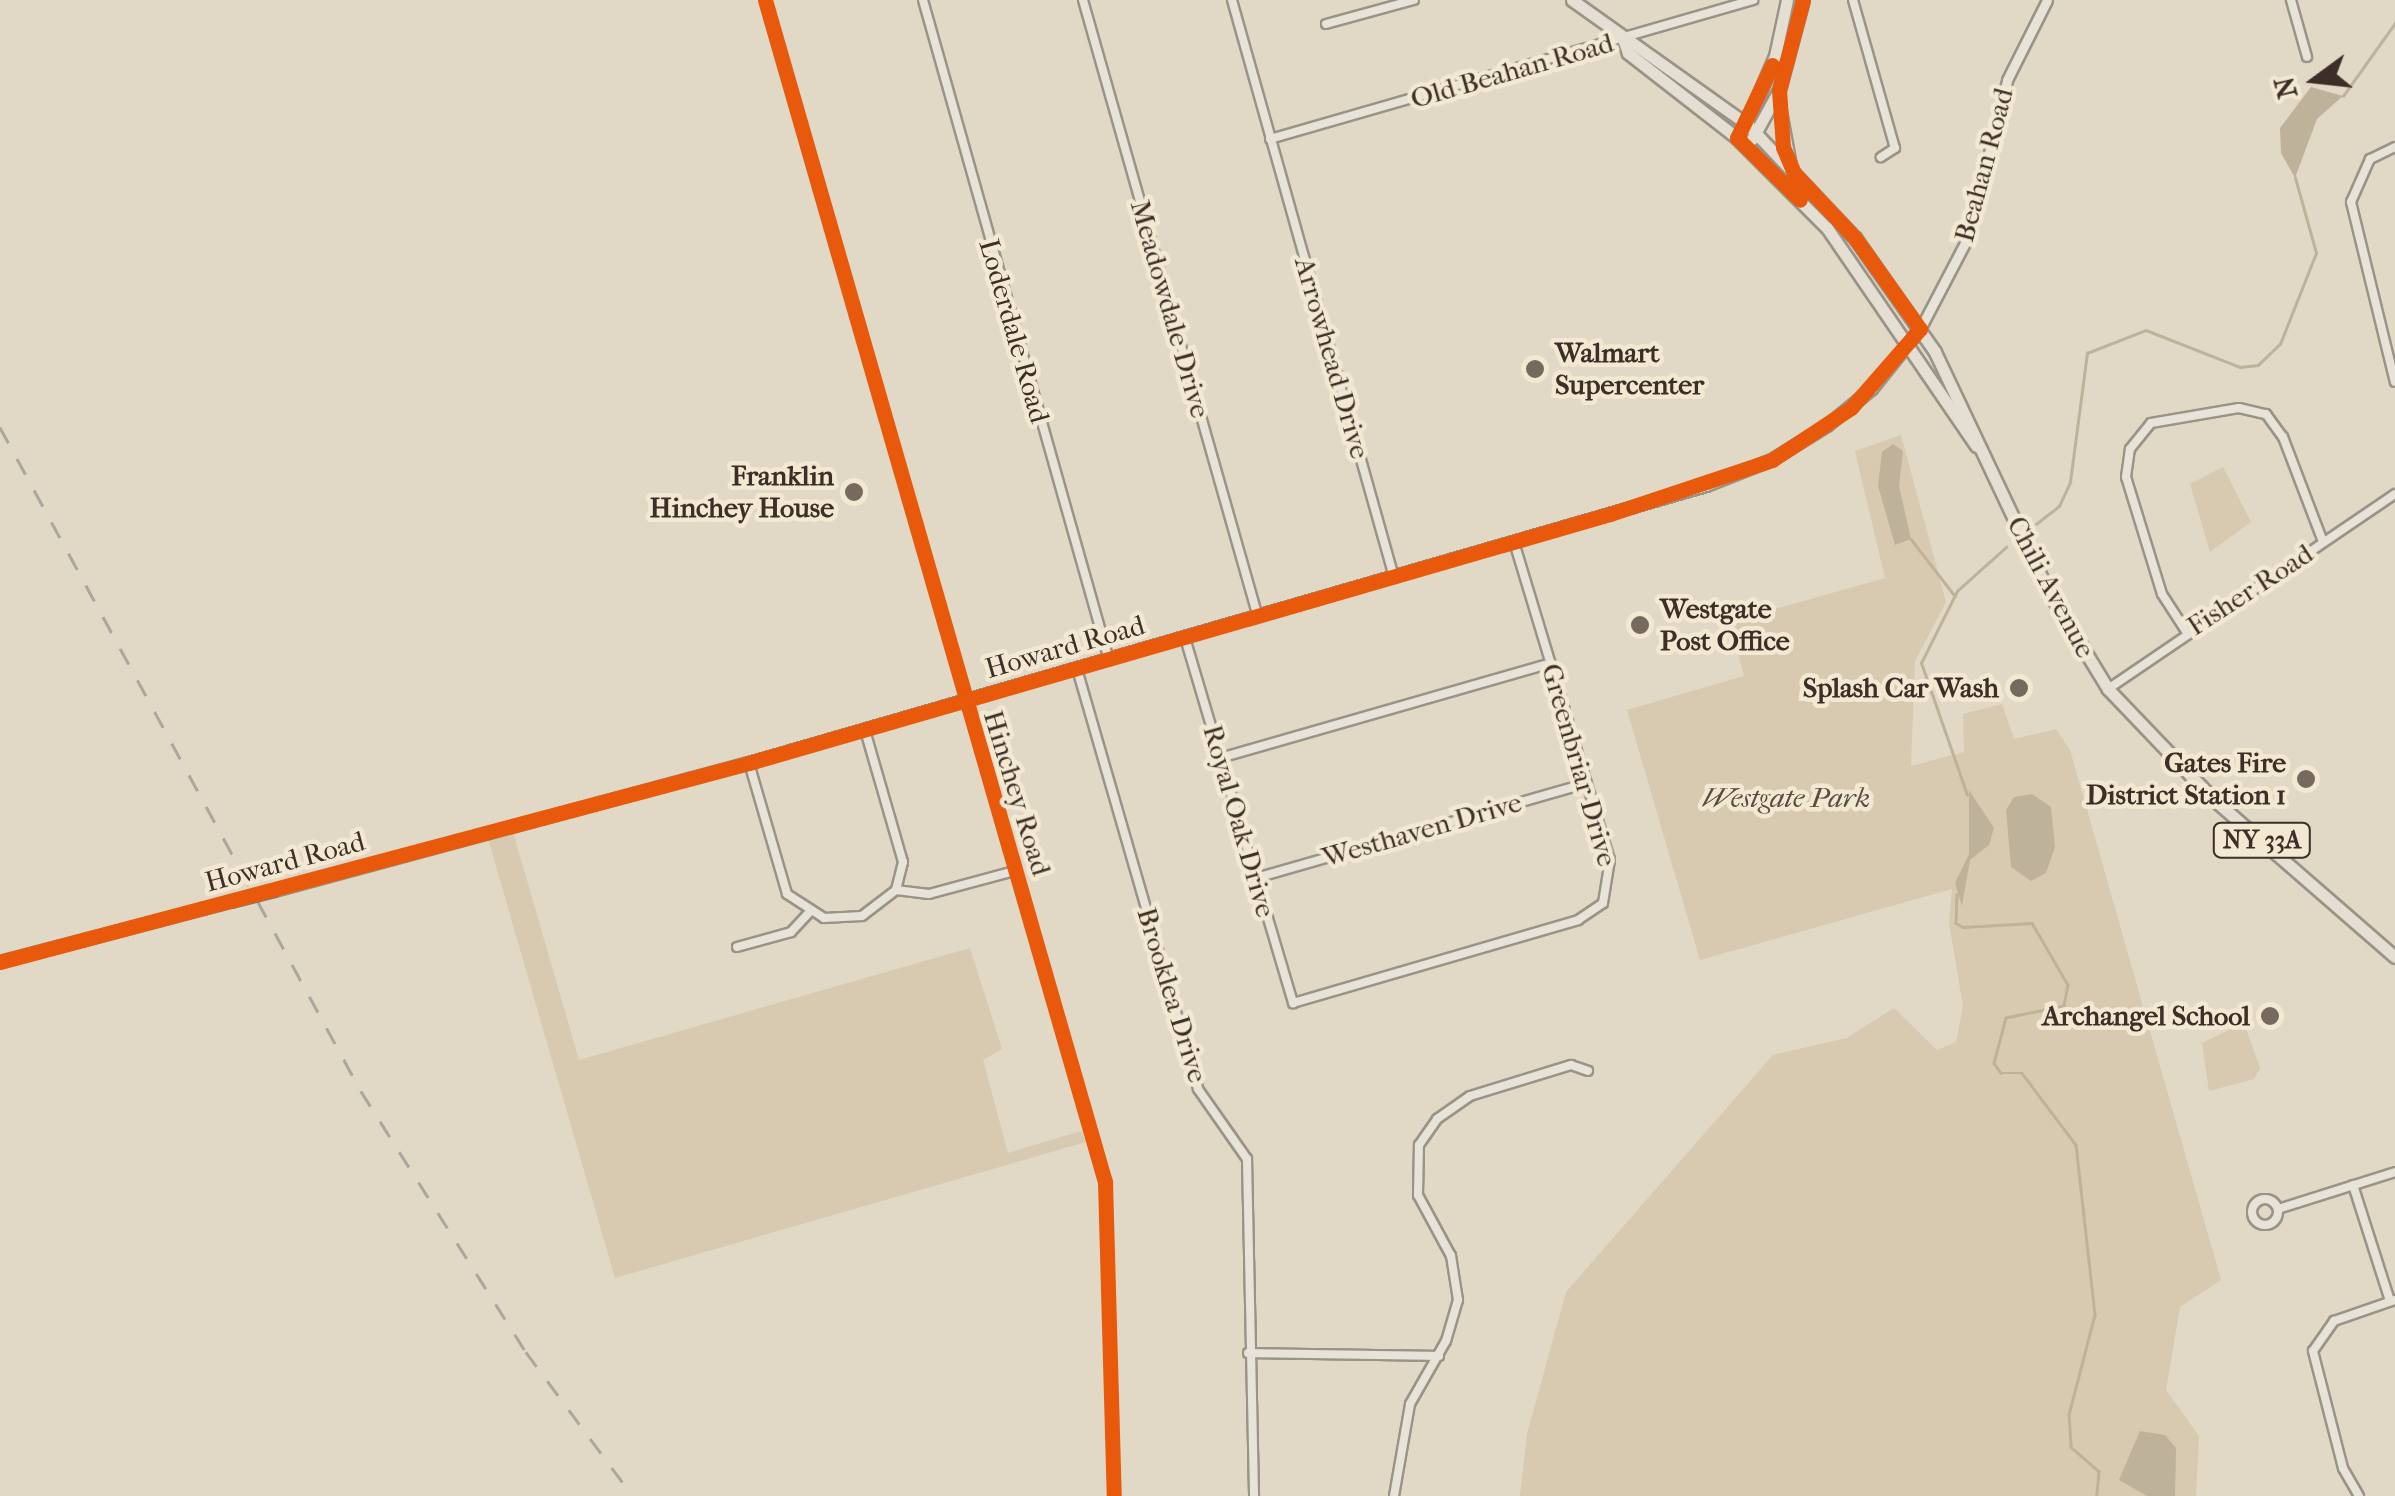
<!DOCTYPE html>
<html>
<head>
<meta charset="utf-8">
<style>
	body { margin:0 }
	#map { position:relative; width:2395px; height:1496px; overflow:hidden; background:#e1d8c5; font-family:"IM FELL French Canon",serif }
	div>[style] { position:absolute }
	.green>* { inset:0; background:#d7cab1 }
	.water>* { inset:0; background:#bfb29a }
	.stream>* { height:2.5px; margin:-1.25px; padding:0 1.25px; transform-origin:1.25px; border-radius:1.25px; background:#bfb29a }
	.roads { filter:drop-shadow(2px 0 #9a9387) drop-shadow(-2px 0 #9a9387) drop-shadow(0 2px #9a9387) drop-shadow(0 -2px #9a9387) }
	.minor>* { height:8px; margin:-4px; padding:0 4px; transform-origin:4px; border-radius:4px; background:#e7e3d9 }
	.minor>.ring { margin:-4px; padding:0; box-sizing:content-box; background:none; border:8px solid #e7e3d9; border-radius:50% }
	.tertiary>* { height:9px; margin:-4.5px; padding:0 4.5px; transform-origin:4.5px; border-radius:4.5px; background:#e7e3d9 }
	.secondary>* { height:10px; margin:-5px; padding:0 5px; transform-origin:5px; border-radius:5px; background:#e7e3d9 }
	.primary>* { height:11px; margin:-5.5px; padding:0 5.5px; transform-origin:5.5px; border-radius:5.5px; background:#e4ded3 }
	.rail>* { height:2.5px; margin-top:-1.25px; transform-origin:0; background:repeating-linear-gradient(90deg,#aba69e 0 18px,transparent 0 36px) }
	.bridges { filter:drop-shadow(2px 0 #837c72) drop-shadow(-2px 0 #837c72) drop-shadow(0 2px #837c72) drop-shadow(0 -2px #837c72) }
	.secondary-bridge>* { height:10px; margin:-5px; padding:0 5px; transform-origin:5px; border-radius:5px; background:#e7e3d9 }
	.cycleway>* { height:15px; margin:-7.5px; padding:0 7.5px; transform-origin:7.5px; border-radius:7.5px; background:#e8590c }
	.dots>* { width:28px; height:28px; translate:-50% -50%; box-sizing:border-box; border:5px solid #f3e9d2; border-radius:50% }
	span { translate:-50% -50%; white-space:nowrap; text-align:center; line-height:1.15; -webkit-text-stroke:9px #f3e9d2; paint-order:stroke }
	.shield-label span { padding:2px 8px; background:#f3e9d2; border:2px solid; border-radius:8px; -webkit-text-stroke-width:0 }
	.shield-label { font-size:25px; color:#3d2f28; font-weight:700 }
	.street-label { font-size:28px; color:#3d2f28 }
	.poi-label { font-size:28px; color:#3d2f28; font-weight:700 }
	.left { translate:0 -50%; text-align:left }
	.right { translate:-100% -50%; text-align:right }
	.park-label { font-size:28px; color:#5a4c40; font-style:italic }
	.north { position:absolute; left:2265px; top:30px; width:100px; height:100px; -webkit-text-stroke:8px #f3e9d2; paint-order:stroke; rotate:255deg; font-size:28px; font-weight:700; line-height:40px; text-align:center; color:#3d2f28 }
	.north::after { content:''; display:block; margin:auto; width:35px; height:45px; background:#3d2f28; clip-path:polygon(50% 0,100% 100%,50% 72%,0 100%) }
</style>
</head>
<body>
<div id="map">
	<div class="green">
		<i style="clip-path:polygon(1901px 435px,1946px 602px,1915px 661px,1911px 766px,1964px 752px,1963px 714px,2002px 704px,2014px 739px,2056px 729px,2070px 750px,2221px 1280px,2180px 1307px,2166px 1390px,2199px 1436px,2196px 1496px,1520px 1496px,1527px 1434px,1566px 1292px,1773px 1055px,1847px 1038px,1894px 1008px,1937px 1050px,1956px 1042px,1963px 1006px,1949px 923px,1952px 889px,1700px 960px,1627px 710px,1744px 676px,1729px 622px,1885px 578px,1855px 451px)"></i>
		<i style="clip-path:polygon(2223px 467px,2251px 522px,2210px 552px,2190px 484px)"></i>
		<i style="clip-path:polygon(513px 832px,579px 1060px,970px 948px,1002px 1049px,983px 1060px,1008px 1153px,1081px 1131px,1086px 1142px,615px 1278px,487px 835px)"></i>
		<i style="clip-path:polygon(2244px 1023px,2260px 1068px,2254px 1079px,2209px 1091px,2202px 1043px)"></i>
	</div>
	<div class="water">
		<i style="clip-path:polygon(2311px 87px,2343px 96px,2317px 119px,2295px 178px,2281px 153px,2280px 128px)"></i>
		<i style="clip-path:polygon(1893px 444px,1903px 451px,1899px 486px,1911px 539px,1895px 545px,1878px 486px,1882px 452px)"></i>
		<i style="clip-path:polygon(1969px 790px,1994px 828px,1989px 845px,1970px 860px,1962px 906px,1955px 883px,1969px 854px)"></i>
		<i style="clip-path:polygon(2032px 794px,2051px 807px,2055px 847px,2046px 873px,2031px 881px,2011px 867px,2006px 810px,2014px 797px)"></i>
		<i style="clip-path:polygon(2140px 1431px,2165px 1435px,2176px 1448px,2175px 1496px,2147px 1496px,2119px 1480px)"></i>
	</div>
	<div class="stream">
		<i style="left:2343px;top:96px;width:90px;rotate:-54.5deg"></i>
		<i style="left:2036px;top:524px;width:29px;rotate:-38deg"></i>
		<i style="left:2059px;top:506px;width:26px;rotate:-65deg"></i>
		<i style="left:2070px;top:482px;width:130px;rotate:-82.5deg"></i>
		<i style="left:2087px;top:353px;width:63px;rotate:-21.3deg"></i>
		<i style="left:2146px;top:330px;width:101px;rotate:21.5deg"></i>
		<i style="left:2240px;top:367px;width:18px;rotate:-6deg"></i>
		<i style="left:2258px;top:365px;width:30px;rotate:-44deg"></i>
		<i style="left:2280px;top:344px;width:98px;rotate:-68.4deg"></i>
		<i style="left:2316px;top:253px;width:78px;rotate:-105.6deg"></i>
		<i style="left:1911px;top:539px;width:72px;rotate:52.3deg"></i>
		<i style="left:1967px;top:795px;width:140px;rotate:-109.2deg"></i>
		<i style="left:1921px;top:663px;width:80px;rotate:-63.4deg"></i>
		<i style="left:1957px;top:591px;width:66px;rotate:-41.9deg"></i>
		<i style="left:1957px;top:894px;width:29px;rotate:92deg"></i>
		<i style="left:1956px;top:923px;width:8px;rotate:30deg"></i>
		<i style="left:1963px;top:927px;width:69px;rotate:-3.3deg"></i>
		<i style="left:2032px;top:923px;width:72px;rotate:59.9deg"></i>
		<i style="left:2068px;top:985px;width:21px;rotate:101deg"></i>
		<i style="left:2064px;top:1006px;width:59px;rotate:168.3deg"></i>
		<i style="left:2006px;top:1018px;width:47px;rotate:104.9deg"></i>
		<i style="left:1994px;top:1063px;width:12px;rotate:55deg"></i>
		<i style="left:2001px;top:1073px;width:21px"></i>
		<i style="left:2022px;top:1073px;width:90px;rotate:53.1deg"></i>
		<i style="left:2076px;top:1145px;width:171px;rotate:83.6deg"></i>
		<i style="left:2095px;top:1315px;width:103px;rotate:104.6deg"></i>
		<i style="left:2069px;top:1415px;width:32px;rotate:86deg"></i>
		<i style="left:2071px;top:1447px;width:37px;rotate:41deg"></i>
		<i style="left:2099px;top:1471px;width:25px;rotate:95deg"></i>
	</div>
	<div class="roads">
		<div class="minor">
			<i style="left:923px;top:0;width:686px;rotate:74.26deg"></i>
			<i style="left:1083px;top:0;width:641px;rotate:74.17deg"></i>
			<i style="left:1232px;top:0;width:599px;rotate:74.32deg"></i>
			<i style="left:1853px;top:0;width:154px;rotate:74.2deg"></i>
			<i style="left:1895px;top:148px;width:17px;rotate:147deg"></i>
			<i style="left:2291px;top:0;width:59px;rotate:74.3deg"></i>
			<i style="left:1326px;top:24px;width:91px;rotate:-15.3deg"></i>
			<i style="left:1270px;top:139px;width:503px;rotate:-16.06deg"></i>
			<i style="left:2395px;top:147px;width:28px;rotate:154deg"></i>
			<i style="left:2370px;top:159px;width:47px;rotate:113.8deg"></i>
			<i style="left:2351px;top:202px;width:185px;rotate:76.3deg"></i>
			<i style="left:2186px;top:631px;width:44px;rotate:-123deg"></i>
			<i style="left:2162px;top:594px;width:122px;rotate:-107.1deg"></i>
			<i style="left:2126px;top:477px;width:28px;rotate:-82deg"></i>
			<i style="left:2130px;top:449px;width:33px;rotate:-51deg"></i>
			<i style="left:2151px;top:423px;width:89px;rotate:-9.7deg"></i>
			<i style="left:2239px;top:408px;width:28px;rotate:13deg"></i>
			<i style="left:2266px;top:414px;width:29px;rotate:54deg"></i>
			<i style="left:2283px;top:437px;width:112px;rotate:69.1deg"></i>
			<i style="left:1185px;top:638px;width:381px;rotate:73.5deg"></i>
			<i style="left:1293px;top:1003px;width:297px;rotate:-16.2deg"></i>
			<i style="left:1578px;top:920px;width:30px;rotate:-34deg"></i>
			<i style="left:1603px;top:903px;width:44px;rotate:-80.8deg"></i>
			<i style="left:1610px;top:860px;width:332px;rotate:-106.8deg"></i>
			<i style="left:1077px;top:669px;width:437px;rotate:73.9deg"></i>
			<i style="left:1198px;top:1089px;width:85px;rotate:55deg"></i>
			<i style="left:1247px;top:1159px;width:337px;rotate:88.8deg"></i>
			<i style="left:2108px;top:689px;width:347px;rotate:-34.2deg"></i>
			<i style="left:1220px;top:758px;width:344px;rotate:-16deg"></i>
			<i style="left:749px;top:763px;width:136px;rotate:73.8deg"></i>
			<i style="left:787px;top:894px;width:44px;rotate:33deg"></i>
			<i style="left:824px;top:918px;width:38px;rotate:-3deg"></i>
			<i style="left:862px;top:916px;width:43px;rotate:-37.4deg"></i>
			<i style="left:896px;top:890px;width:29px;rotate:-76deg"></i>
			<i style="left:903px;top:862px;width:137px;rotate:-106.1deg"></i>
			<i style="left:1256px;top:878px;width:344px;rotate:-16deg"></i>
			<i style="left:896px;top:890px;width:33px;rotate:7deg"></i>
			<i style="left:929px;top:894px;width:88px;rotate:-15.1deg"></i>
			<i style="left:737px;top:947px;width:56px;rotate:-15.5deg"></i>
			<i style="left:791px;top:932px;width:26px;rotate:-47deg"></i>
			<i style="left:2353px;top:1185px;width:122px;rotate:72.3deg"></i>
			<i class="ring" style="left:2252px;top:1199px;width:18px;height:18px"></i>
			<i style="left:2278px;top:1209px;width:123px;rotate:-17.5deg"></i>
			<i style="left:1248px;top:1353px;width:191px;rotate:0.9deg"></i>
			<i style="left:1394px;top:1496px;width:93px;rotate:-80.1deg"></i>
			<i style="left:1410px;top:1404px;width:73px;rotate:-60.3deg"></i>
			<i style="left:1446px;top:1341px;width:43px;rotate:-73.7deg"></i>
			<i style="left:1458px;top:1300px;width:45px;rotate:-99deg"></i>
			<i style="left:1451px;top:1256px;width:69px;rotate:-118.4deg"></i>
			<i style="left:1418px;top:1195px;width:50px;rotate:-88.9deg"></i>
			<i style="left:1419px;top:1145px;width:32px;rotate:-55deg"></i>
			<i style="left:1437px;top:1119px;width:40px;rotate:-34.9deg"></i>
			<i style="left:1470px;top:1096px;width:106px;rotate:-17.1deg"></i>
			<i style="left:1571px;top:1065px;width:18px;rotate:19deg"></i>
			<i style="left:2359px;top:1496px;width:32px;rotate:-120deg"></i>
			<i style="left:2343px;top:1468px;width:121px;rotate:-104.4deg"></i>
			<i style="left:2313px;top:1351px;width:37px;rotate:-55deg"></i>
			<i style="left:2334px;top:1321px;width:65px;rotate:-19deg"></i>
		</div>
		<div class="tertiary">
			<i style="left:765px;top:0;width:1230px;rotate:73.95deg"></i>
			<i style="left:1105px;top:1182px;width:314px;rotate:88.4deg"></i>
			<i style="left:1920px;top:329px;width:104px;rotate:-62.4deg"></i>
			<i style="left:1968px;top:237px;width:162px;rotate:-76deg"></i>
			<i style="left:2007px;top:80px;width:89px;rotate:-63.4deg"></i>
		</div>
		<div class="secondary">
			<i style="left:274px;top:891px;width:492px;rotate:-15.1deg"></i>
			<i style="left:749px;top:763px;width:996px;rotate:-16.14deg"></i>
			<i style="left:1706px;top:486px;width:71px;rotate:-21.5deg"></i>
			<i style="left:1772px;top:460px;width:65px;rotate:-31.7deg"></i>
			<i style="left:1827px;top:426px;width:58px;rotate:-39.4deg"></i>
			<i style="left:1872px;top:389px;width:77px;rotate:-51.3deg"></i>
			<i style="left:0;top:962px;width:239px;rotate:-14.6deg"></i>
		</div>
		<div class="primary">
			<i style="left:1572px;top:0;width:216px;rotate:35.4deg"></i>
			<i style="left:1748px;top:125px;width:156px;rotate:46.6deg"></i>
			<i style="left:1855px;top:238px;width:139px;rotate:54.9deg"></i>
			<i style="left:1935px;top:352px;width:262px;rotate:64.7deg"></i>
			<i style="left:2047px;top:589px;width:117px;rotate:58.6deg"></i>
			<i style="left:2108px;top:689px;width:151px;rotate:46.3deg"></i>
			<i style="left:2212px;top:798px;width:242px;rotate:41deg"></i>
			<i style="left:1623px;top:39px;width:15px;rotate:70deg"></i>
			<i style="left:1628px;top:53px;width:138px;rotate:37.9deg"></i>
			<i style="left:1737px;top:138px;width:127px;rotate:45deg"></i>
			<i style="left:1827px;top:228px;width:264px;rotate:55.6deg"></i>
			<i style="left:1778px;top:100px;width:66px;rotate:79.5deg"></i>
			<i style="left:1743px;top:131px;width:82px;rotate:-66.9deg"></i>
			<i style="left:1775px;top:56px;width:57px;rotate:-77.9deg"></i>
			<i style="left:1752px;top:139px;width:56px;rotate:-61.1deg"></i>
			<i style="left:1779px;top:90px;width:93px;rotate:-75.1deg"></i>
		</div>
	</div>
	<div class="rail">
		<i style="left:0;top:427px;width:756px;rotate:61.47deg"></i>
		<i style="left:361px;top:1091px;width:309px;rotate:57.7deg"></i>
		<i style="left:526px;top:1352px;width:179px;rotate:53.4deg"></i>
	</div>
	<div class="bridges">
		<div class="secondary-bridge">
			<i style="left:231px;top:902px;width:44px;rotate:-14.3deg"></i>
		</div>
	</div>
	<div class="cycleway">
		<i style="left:765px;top:0;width:1230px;rotate:73.95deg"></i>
		<i style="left:1105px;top:1182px;width:314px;rotate:88.4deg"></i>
		<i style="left:1772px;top:65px;width:81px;rotate:115.6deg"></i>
		<i style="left:1737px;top:138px;width:88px;rotate:44.5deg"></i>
		<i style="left:0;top:962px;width:775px;rotate:-14.88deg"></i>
		<i style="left:749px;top:763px;width:896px;rotate:-16.13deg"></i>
		<i style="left:1610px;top:514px;width:171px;rotate:-18.4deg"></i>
		<i style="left:1772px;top:460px;width:95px;rotate:-33.4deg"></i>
		<i style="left:1851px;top:408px;width:105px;rotate:-48.9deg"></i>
		<i style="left:1920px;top:329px;width:112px;rotate:-125.5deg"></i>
		<i style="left:1855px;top:238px;width:89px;rotate:-133.2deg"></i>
		<i style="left:1794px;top:173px;width:28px;rotate:-113deg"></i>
		<i style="left:1783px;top:147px;width:57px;rotate:-94deg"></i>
		<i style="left:1779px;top:90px;width:93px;rotate:-75.1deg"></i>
	</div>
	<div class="dots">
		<i style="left:1535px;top:369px;background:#766a5f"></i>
		<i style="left:854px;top:492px;background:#766a5f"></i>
		<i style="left:1640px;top:625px;background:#766a5f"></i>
		<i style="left:2019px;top:688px;background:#766a5f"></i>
		<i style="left:2306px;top:779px;background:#766a5f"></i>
		<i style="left:2270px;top:1016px;background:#766a5f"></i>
	</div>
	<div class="shield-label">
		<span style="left:2262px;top:840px">NY 33A</span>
	</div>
	<div class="street-label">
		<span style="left:1512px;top:71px;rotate:-16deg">Old Beahan Road</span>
		<span style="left:1984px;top:165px;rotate:-75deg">Beahan Road</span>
		<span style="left:1170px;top:309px;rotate:74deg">Meadowdale Drive</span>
		<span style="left:1014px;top:331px;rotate:74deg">Loderdale Road</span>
		<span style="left:1332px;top:358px;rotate:74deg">Arrowhead Drive</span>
		<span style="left:2051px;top:587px;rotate:62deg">Chili Avenue</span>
		<span style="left:2250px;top:590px;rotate:-33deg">Fisher Road</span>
		<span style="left:1065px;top:647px;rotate:-16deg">Howard Road</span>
		<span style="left:1579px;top:765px;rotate:74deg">Greenbriar Drive</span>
		<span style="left:1017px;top:793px;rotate:73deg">Hinchey Road</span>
		<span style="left:1239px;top:821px;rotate:74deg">Royal Oak Drive</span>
		<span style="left:1422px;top:830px;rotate:-16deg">Westhaven Drive</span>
		<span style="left:285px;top:862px;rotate:-15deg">Howard Road</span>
		<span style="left:1172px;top:995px;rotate:73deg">Brooklea Drive</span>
	</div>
	<div class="poi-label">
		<span class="left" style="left:1555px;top:369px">Walmart<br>Supercenter</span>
		<span class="right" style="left:834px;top:492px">Franklin<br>Hinchey House</span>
		<span class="left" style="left:1660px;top:625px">Westgate<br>Post Office</span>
		<span class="right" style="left:1999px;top:688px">Splash Car Wash</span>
		<span class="right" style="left:2286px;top:779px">Gates Fire<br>District Station 1</span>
		<span class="right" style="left:2250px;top:1016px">Archangel School</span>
	</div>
	<div class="park-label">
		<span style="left:1786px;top:798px">Westgate Park</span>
	</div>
	<div class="north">N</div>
</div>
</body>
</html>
